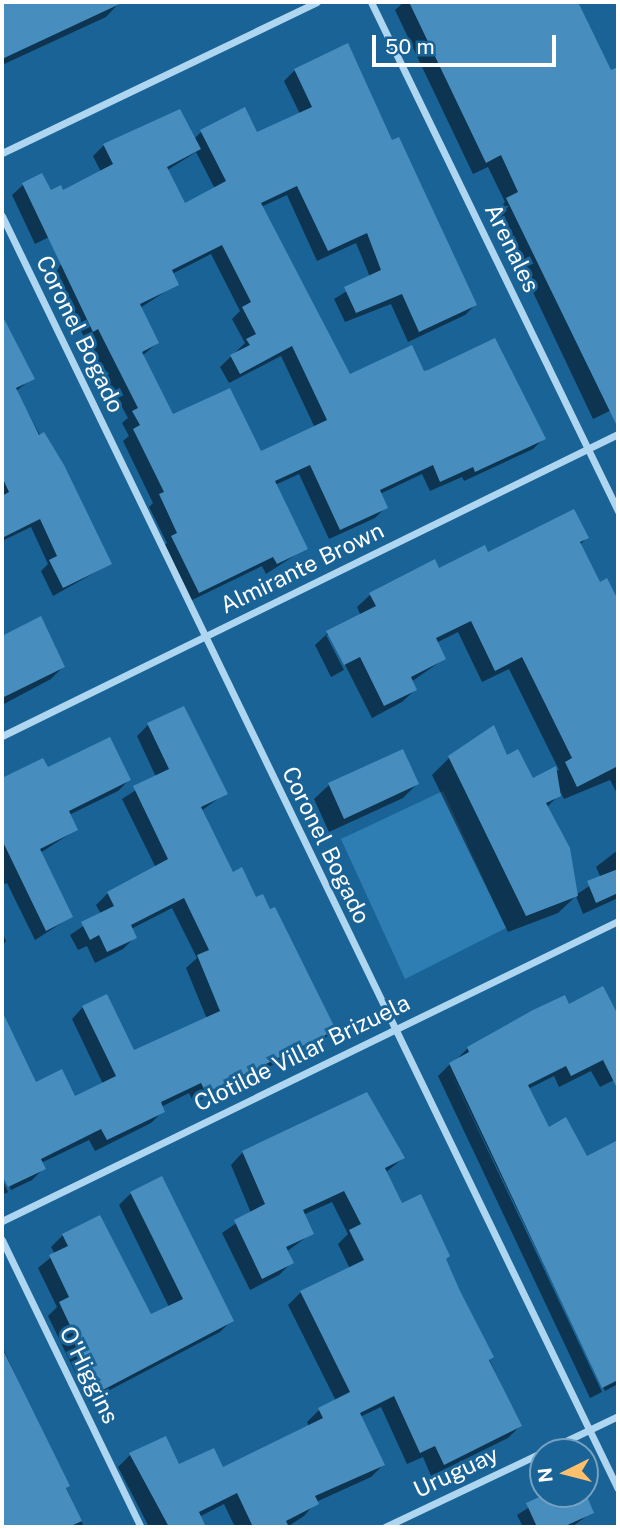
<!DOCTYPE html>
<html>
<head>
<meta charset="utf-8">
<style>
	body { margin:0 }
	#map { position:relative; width:620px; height:1529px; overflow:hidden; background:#1a6396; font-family:"Public Sans",sans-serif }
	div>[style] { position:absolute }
	.green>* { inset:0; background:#2e7eb4 }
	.shadow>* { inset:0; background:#0007 }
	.building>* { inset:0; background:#478ebe }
	.minor>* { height:7px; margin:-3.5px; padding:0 3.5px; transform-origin:3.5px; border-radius:3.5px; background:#aed6f0 }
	span { translate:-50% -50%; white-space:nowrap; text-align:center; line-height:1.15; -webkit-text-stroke:6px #1a6396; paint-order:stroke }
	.street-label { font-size:23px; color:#fff }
	.frame { position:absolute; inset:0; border:4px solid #fff; pointer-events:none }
	.north { position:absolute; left:529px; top:1438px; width:70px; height:70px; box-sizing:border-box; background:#1a6396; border:2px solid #76a1c0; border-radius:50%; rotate:264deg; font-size:19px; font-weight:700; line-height:28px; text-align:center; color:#fff }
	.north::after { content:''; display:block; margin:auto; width:24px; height:32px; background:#ffbf6d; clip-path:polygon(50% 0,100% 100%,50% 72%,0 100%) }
	.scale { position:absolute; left:372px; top:35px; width:184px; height:32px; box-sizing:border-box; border:4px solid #fff; border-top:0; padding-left:9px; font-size:21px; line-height:24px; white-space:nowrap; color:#fff; -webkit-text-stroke:5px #1a6396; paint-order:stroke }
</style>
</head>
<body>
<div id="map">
	<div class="green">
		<i style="clip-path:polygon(443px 791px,506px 928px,405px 979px,341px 839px)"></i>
	</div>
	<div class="shadow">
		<i style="clip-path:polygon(2px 2px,120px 2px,106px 17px,2px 65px)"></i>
		<i style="clip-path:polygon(404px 2px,585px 2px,578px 5px,610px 72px,618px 69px,618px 137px,597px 147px,618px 191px,618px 407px,593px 419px,495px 212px,505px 202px,488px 167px,473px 174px,395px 10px)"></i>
		<i style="clip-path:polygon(evenodd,295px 70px,391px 142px,475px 305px,465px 315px,408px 342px,391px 304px,345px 322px,334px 299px,370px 277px,356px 243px,317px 261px,287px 195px,261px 207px,349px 376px,423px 373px,543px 439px,533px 449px,464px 481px,462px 477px,430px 491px,422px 474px,380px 494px,386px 507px,375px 518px,329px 539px,299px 474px,275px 485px,306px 548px,266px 574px,262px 566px,188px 602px,161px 548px,167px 543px,149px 507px,153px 503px,123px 441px,129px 436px,122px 423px,128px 418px,52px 278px,93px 215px,35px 244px,12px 195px,23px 185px,62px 193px,101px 172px,93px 156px,104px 145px,194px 139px,201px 132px,256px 135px,300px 114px,284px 81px,295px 70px,196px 152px,215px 189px,184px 205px,166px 171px,196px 152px,295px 70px,211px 254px,240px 311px,232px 319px,245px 343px,220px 367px,229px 383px,281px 356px,315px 428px,260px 454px,172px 416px,142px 356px,157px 343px,140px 308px,177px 284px,172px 274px,211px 254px)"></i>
		<i style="clip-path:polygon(2px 326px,33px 378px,16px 391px,110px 564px,53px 596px,41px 571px,48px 564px,31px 527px,2px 541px)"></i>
		<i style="clip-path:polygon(587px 537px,580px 545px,599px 584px,607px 581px,618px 604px,618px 795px,610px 780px,564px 799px,561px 793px,546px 808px,576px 895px,601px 878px,596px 867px,618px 850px,618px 898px,583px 914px,576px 896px,558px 913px,508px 932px,432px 775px,449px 758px,506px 758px,532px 780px,559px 770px,509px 669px,482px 682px,458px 632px,436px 643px,444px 659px,411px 682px,415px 690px,402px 702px,372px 718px,330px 635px,326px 635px,344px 670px,331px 677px,315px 645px,328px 633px,361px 616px,357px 607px,370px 595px,488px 554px)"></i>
		<i style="clip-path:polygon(40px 619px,63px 667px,51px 679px,2px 705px,2px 638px)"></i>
		<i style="clip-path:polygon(148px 725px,226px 793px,201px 811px,232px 874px,256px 899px,334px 1029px,322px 1041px,194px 1103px,189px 1093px,161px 1107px,163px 1111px,151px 1123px,95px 1151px,89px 1140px,41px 1163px,43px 1169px,32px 1180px,11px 1190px,2px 1171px,2px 1045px,13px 1039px,35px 1084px,75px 1099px,103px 1084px,72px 1019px,83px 1007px,133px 1052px,207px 1019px,186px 968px,197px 958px,172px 908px,131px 929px,135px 937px,123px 949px,95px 963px,87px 946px,78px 950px,70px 935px,101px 914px,96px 905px,108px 893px,156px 868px,122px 799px,156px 777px,137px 736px)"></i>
		<i style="clip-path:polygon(402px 751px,417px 784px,403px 798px,329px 832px,314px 799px,329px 785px)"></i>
		<i style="clip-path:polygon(43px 760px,47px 770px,129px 780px,118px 791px,69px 815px,76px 830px,40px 853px,71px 917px,35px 940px,7px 883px,2px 885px,2px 780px)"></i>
		<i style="clip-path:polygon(2px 932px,6px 941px,2px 946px)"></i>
		<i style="clip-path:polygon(569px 1006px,618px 1015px,618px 1078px,600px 1087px,591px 1071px,559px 1087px,554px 1076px,528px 1089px,548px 1129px,586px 1158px,618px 1142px,618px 1266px,606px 1273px,618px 1299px,618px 1384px,605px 1391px,448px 1066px,602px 1392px,590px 1398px,438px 1076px,450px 1064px,456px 1060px,468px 1048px)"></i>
		<i style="clip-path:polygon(243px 1152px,403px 1158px,385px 1173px,401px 1206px,444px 1260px,520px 1426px,508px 1438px,431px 1476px,423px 1457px,407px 1464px,381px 1407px,360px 1417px,383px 1465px,371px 1477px,316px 1502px,304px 1516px,287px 1527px,235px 1527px,224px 1504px,199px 1517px,204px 1527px,149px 1527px,118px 1467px,130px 1455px,178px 1467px,222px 1470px,309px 1427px,307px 1422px,319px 1410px,336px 1401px,288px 1305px,301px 1292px,350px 1269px,338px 1244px,348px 1234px,332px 1202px,303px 1215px,312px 1233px,286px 1252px,291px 1263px,279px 1275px,250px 1290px,222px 1233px,251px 1213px,231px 1165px)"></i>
		<i style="clip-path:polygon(2px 1179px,8px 1192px,2px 1195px)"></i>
		<i style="clip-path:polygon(131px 1193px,232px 1320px,220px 1332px,89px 1401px,48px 1316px,57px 1307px,38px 1268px,55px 1254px,51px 1247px,63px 1235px,150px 1317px,169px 1307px,119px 1205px)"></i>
		<i style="clip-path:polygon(2px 1346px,84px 1527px,2px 1527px)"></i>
		<i style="clip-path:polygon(550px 1494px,584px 1494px,592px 1512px,572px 1527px,523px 1527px,517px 1515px)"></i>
	</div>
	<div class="building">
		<i style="clip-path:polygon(2px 2px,124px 2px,2px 59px)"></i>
		<i style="clip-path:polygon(409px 2px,578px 2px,611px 70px,618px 67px,618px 428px,506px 198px,518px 192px,501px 155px,486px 163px)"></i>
		<i style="clip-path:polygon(evenodd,348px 43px,392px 140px,399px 137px,477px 305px,419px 332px,402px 294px,356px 313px,344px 287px,381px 270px,367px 233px,328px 251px,297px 186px,261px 203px,350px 374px,412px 345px,424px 371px,428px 370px,495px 338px,546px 439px,475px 472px,473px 467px,440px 482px,433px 465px,380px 490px,388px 508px,340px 530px,310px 465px,275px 481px,308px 549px,277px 564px,273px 557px,199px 593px,171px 536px,177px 533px,159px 494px,164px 492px,133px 429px,140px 425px,132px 411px,138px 408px,98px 329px,93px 332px,22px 183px,42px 173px,51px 190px,61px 185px,63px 190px,113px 164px,103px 144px,180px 109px,201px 149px,167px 167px,185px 203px,226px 181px,200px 130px,245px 107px,257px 132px,312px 107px,294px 69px,348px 43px,222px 245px,251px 302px,242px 307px,256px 334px,246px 339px,250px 345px,230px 355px,240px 374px,292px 346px,327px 420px,261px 451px,230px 388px,173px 414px,142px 352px,159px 343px,140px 304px,179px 285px,172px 270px,222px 245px)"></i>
		<i style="clip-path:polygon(2px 315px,35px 379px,16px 388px,39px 435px,44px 432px,64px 465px,112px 564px,63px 588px,49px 560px,57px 556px,40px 519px,2px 538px,2px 496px,9px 492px,2px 477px)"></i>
		<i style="clip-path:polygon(574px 509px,589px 538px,580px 542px,600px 582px,607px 578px,618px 600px,618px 766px,577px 787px,565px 762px,572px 758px,522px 657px,495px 671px,471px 621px,436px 638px,446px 659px,411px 677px,417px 690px,384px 706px,360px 657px,344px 665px,326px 631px,376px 606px,369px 593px,435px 559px,439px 568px,485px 545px,488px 552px)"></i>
		<i style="clip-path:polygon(41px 616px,65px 667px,2px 698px,2px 636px)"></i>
		<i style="clip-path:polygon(184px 706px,228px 794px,201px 807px,233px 872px,242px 867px,256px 897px,263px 894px,270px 909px,275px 907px,336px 1030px,206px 1093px,201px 1083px,161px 1102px,165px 1112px,107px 1140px,101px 1129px,41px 1159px,46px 1169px,8px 1187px,2px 1175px,2px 1011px,36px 1082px,62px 1069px,75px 1096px,116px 1076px,82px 1006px,107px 994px,134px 1050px,220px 1011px,197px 955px,209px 950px,184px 898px,131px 925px,137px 938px,107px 952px,99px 935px,90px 940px,81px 922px,114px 906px,107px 892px,168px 859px,133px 786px,169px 769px,147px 723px)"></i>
		<i style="clip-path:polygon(494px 725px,507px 755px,518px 749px,533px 778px,556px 766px,561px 796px,546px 803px,570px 848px,578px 896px,526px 916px,448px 756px)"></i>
		<i style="clip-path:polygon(110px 737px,131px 780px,69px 811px,78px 830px,40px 849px,73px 917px,46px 931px,2px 840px,2px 778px,43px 758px,48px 767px)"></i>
		<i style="clip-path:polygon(403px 749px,419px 784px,344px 819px,328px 783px)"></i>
		<i style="clip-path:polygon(618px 869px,618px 893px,596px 903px,587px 881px)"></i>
		<i style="clip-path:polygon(603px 986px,618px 1015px,618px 1090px,603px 1060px,571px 1076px,566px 1066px,528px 1085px,549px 1127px,566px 1117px,587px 1156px,618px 1140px,618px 1380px,602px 1388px,449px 1063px,469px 1052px,467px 1047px,533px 1010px,565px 995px,569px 1004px)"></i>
		<i style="clip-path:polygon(367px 1092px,405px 1158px,385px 1168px,402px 1203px,421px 1194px,450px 1256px,446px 1259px,460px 1291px,494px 1357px,489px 1360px,522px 1426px,444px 1465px,435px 1446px,420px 1453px,394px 1396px,360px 1413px,385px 1465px,315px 1496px,319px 1504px,286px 1521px,289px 1527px,253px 1527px,237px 1493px,199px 1512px,206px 1527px,169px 1527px,129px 1453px,166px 1436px,179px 1464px,214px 1448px,223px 1467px,323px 1418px,318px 1408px,350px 1392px,300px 1291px,364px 1260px,349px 1230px,361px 1224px,344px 1191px,303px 1210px,314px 1234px,286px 1247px,294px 1263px,262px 1279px,234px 1220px,265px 1204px,242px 1151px)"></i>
		<i style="clip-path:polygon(162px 1176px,234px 1321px,101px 1391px,59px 1302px,69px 1297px,49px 1255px,68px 1246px,62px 1234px,100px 1215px,151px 1314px,183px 1299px,130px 1192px)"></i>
		<i style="clip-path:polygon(2px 1348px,70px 1486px,66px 1488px,82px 1521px,69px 1527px,2px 1527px)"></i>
		<i style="clip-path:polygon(546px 1494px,586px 1494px,594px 1513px,563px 1527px,537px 1527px,526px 1503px)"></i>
	</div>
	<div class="minor">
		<i style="left:371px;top:2px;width:566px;rotate:64.11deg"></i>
		<i style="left:2px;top:153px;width:349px;rotate:-25.6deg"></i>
		<i style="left:2px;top:216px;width:1414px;rotate:64.18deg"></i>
		<i style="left:2px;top:736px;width:686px;rotate:-26.12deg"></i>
		<i style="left:2px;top:1221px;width:685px;rotate:-25.97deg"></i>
		<i style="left:2px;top:1240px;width:319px;rotate:64.2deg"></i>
		<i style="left:543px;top:1452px;width:83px;rotate:-25.6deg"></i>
		<i style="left:385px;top:1527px;width:175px;rotate:-25.4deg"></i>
	</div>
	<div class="street-label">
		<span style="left:512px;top:248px;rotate:64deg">Arenales</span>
		<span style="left:80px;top:334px;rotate:64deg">Coronel Bogado</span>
		<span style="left:302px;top:568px;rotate:-26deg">Almirante Brown</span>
		<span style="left:326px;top:845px;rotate:64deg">Coronel Bogado</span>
		<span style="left:302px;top:1053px;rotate:-26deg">Clotilde Villar Brizuela</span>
		<span style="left:89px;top:1375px;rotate:64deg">O'Higgins</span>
		<span style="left:456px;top:1472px;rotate:-25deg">Uruguay</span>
	</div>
	<div class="frame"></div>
	<div class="north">N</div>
	<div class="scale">50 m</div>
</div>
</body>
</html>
